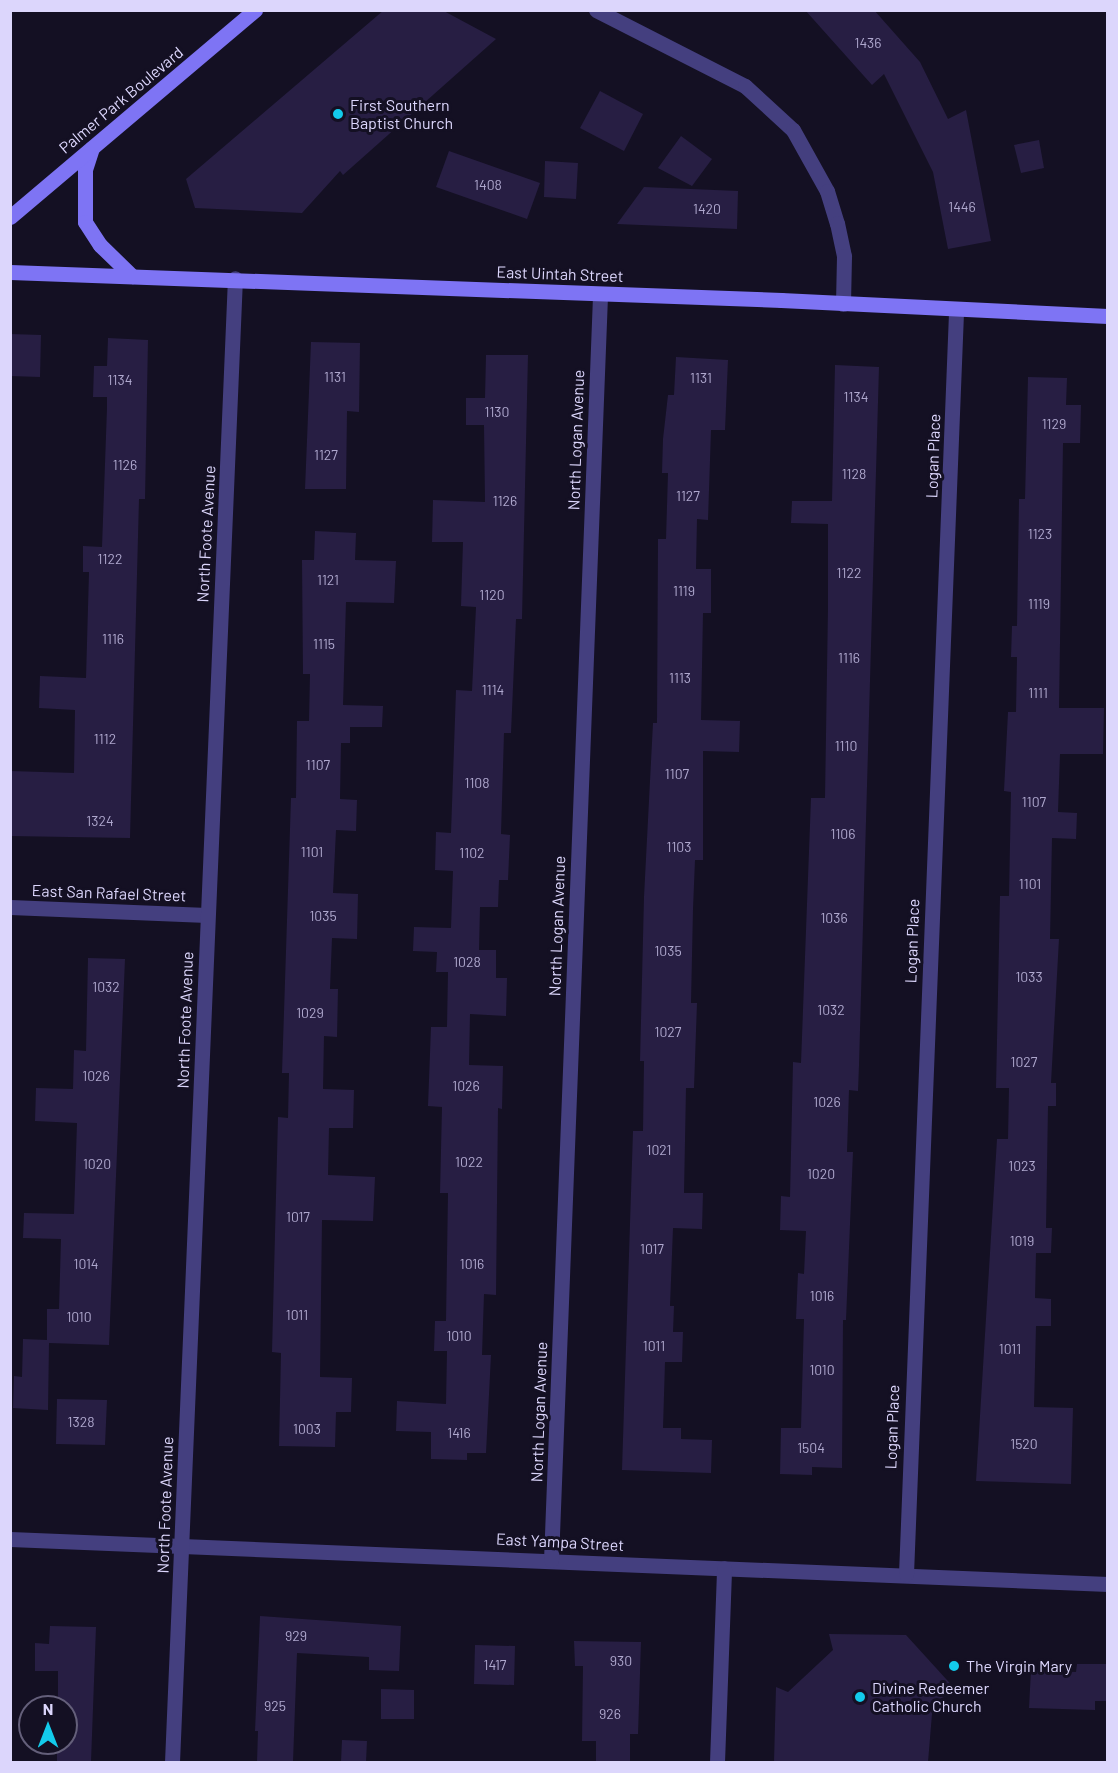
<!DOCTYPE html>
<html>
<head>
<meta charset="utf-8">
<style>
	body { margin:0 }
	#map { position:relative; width:1118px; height:1773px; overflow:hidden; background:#141023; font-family:Barlow,sans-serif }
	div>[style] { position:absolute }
	.building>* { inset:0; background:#271e43 }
	.minor>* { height:15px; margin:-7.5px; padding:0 7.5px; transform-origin:7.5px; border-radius:7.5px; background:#443f7f }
	.secondary>* { height:15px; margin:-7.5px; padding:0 7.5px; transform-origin:7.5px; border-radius:7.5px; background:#7e74f4 }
	.dots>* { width:16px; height:16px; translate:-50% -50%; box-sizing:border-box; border:3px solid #141023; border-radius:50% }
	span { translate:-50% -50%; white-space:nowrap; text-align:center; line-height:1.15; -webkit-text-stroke:6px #141023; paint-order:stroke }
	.number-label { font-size:14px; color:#afa8ce }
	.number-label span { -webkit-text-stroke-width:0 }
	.street-label { font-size:16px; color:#dcd6fc }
	.poi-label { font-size:16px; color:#dcd6fc }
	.left { translate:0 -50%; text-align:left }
	.frame { position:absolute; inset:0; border:12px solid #dcd6fc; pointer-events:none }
	.north { position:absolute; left:18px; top:1695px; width:60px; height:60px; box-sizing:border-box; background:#141023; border:2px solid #645f7a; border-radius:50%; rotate:0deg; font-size:16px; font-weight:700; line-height:24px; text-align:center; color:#dcd6fc }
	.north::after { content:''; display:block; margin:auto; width:21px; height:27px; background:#13cbeb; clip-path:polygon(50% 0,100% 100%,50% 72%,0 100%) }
</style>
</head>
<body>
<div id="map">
	<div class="building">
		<i style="clip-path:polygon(384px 10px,442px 10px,496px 39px,343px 175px,340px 171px,302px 213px,195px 208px,186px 179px)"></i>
		<i style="clip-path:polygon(805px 10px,874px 10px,920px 62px,948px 119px,966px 110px,991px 241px,948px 249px,933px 172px,884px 74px,872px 85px)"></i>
		<i style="clip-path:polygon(600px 91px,643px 114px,624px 151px,580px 128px)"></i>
		<i style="clip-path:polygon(681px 136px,712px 159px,692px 186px,658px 168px)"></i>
		<i style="clip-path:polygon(1039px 140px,1044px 168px,1021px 173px,1014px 145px)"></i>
		<i style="clip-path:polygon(449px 151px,540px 183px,527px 219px,436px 187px)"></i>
		<i style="clip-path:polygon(545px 161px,578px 163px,576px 199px,544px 197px)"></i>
		<i style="clip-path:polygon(644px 187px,738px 191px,737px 229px,617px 224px)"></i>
		<i style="clip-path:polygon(10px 334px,41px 335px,40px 377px,10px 376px)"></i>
		<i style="clip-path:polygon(108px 338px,148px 340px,145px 499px,139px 499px,130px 838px,10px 836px,10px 771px,74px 773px,75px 710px,39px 708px,40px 676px,86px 678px,89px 572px,83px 572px,83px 546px,102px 547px,107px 408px,107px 397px,93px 397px,94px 366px,107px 366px)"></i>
		<i style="clip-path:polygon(311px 342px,360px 343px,359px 412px,347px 411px,346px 489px,305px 489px)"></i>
		<i style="clip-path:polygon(486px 355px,528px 355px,522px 619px,516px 619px,511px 733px,504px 733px,501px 834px,510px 835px,508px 880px,499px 880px,498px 907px,480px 907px,479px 950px,496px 950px,496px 978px,507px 978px,506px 1016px,470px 1014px,469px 1065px,503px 1066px,502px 1109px,498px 1108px,496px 1295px,484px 1294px,482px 1355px,491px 1355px,486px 1453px,467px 1453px,467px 1460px,431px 1459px,431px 1432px,396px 1431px,397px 1401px,446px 1404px,447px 1351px,434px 1351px,435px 1321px,446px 1321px,448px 1193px,440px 1193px,442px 1107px,428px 1106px,431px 1027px,447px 1027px,448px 972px,436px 972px,437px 952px,413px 951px,414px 927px,451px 928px,453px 871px,435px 870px,436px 832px,451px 833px,456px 690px,472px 691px,476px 607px,461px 606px,463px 542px,432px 542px,433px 500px,485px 502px,484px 425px,466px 425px,466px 398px,485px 398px)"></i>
		<i style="clip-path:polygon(676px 357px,728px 360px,725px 430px,711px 430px,708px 520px,697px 519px,696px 569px,711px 569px,711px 613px,703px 613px,701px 720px,740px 721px,739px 752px,703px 751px,703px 860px,695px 860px,693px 909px,691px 1003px,697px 1003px,694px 1088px,686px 1088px,684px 1193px,703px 1193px,702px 1229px,673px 1228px,670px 1306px,674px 1306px,673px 1332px,683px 1332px,682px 1362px,665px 1362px,663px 1428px,681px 1428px,681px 1439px,712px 1440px,711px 1473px,622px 1470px,633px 1131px,643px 1131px,644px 1061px,640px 1061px,644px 897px,653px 723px,657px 723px,658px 539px,666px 539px,668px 473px,662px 473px,663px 439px,668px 395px,674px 395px)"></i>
		<i style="clip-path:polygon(835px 365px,879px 367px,859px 1065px,858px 1091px,849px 1090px,847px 1152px,853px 1152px,846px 1320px,843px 1320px,842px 1468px,812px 1467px,812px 1475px,780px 1474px,781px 1428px,801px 1428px,804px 1319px,796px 1319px,798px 1273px,804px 1274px,806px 1231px,780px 1230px,781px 1196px,790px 1197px,793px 1062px,801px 1063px,811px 798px,825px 798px,828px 607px,828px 524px,791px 523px,792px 501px,832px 501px)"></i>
		<i style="clip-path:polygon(1028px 377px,1067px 378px,1066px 405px,1081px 405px,1080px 443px,1063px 443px,1059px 708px,1104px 708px,1103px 754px,1060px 754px,1058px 812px,1077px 813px,1076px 839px,1052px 838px,1050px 939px,1059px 939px,1051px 1083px,1056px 1083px,1056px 1106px,1048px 1106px,1046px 1228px,1052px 1228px,1051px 1253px,1036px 1253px,1035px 1298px,1051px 1299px,1051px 1326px,1036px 1326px,1034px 1407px,1073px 1408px,1071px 1484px,976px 1481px,997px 1139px,1008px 1139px,1009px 1088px,996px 1088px,1000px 896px,1009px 896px,1011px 792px,1004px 791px,1008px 712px,1016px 712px,1017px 657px,1011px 657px,1012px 626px,1017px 626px,1019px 499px,1025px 499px)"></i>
		<i style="clip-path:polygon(315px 531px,356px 533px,355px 560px,396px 561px,394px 603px,346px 602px,343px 705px,383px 706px,382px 727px,350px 727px,350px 743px,341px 743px,340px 799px,357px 800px,356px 831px,336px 830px,333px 893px,358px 894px,357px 939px,332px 938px,330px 989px,338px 989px,337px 1037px,324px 1036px,323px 1089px,354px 1090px,353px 1128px,329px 1128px,328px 1175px,375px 1177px,373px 1221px,322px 1220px,320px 1377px,352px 1378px,351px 1412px,336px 1412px,335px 1447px,279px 1446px,281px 1353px,272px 1352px,278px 1117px,288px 1118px,289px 1073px,282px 1073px,291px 798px,296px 798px,297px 721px,309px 721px,310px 674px,303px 674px,302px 560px,314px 560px)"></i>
		<i style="clip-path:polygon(88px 958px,125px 959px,109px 1345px,49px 1343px,48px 1410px,13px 1408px,14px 1376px,22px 1377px,23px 1339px,47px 1340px,47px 1309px,59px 1309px,61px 1239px,23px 1238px,24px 1213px,74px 1214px,77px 1123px,35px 1121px,36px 1088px,73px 1089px,74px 1050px,86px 1051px)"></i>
		<i style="clip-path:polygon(57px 1399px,107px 1400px,105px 1445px,56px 1444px)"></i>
		<i style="clip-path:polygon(260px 1616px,401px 1626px,399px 1671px,369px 1670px,369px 1657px,297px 1653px,293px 1762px,257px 1762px,258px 1731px,255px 1731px)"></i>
		<i style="clip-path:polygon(50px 1626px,96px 1627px,91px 1762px,57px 1762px,57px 1743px,66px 1743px,66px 1707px,58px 1707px,58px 1671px,35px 1671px,35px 1643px,49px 1644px)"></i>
		<i style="clip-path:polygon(829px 1634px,906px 1635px,957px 1691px,933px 1702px,928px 1762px,774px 1762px,776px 1687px,788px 1692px,833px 1650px)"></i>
		<i style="clip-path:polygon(574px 1641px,641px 1642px,638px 1734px,630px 1734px,630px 1762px,596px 1762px,596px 1741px,582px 1741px,583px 1666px,575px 1666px)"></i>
		<i style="clip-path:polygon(475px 1645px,515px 1646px,514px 1685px,474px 1684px)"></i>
		<i style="clip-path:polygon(1077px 1664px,1107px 1664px,1107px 1701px,1095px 1701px,1095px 1710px,1029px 1708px,1031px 1670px,1076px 1672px)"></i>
		<i style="clip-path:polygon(381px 1689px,414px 1690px,414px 1719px,381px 1719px)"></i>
		<i style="clip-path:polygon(342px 1740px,367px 1741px,366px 1762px,341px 1762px)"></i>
	</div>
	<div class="minor">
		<i style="left:596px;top:10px;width:167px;rotate:27deg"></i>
		<i style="left:745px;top:86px;width:65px;rotate:42.5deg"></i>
		<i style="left:793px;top:130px;width:70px;rotate:60.9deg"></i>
		<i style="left:827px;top:191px;width:34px;rotate:73deg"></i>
		<i style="left:837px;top:223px;width:34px;rotate:78deg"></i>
		<i style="left:844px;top:256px;width:48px;rotate:91.2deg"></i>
		<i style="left:10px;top:907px;width:197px;rotate:2.3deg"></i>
		<i style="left:10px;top:1539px;width:1099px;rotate:2.35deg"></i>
		<i style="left:551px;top:1560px;width:1267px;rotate:-87.78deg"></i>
		<i style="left:906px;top:1574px;width:1265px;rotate:-87.73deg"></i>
		<i style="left:172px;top:1762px;width:1485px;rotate:-87.57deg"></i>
		<i style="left:717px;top:1762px;width:194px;rotate:-87.9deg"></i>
	</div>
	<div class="secondary">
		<i style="left:92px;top:148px;width:22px;rotate:108deg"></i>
		<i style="left:85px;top:169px;width:53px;rotate:90deg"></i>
		<i style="left:85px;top:222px;width:27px;rotate:57deg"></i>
		<i style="left:100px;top:245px;width:45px;rotate:44.1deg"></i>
		<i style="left:10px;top:217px;width:321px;rotate:-40.2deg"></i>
		<i style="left:10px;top:272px;width:772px;rotate:2.08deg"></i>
		<i style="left:781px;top:300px;width:327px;rotate:2.8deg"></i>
	</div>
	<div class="dots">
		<i style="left:338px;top:114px;background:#13cbeb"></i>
		<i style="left:954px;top:1666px;background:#13cbeb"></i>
		<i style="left:860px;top:1697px;background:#13cbeb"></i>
	</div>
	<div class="number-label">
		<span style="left:868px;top:43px">1436</span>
		<span style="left:488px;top:185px">1408</span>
		<span style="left:962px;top:207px">1446</span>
		<span style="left:707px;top:209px">1420</span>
		<span style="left:335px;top:377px">1131</span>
		<span style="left:701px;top:378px">1131</span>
		<span style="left:120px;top:380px">1134</span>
		<span style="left:856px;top:397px">1134</span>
		<span style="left:497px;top:412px">1130</span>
		<span style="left:1054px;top:424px">1129</span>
		<span style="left:326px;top:455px">1127</span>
		<span style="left:125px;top:465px">1126</span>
		<span style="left:854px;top:474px">1128</span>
		<span style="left:688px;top:496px">1127</span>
		<span style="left:505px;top:501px">1126</span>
		<span style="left:1040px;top:534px">1123</span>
		<span style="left:110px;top:559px">1122</span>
		<span style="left:849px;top:573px">1122</span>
		<span style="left:328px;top:580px">1121</span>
		<span style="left:684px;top:591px">1119</span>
		<span style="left:492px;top:595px">1120</span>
		<span style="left:1039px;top:604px">1119</span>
		<span style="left:113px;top:639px">1116</span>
		<span style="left:324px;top:644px">1115</span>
		<span style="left:849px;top:658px">1116</span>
		<span style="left:680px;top:678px">1113</span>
		<span style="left:493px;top:690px">1114</span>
		<span style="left:1038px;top:693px">1111</span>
		<span style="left:105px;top:739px">1112</span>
		<span style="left:846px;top:746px">1110</span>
		<span style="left:318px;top:765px">1107</span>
		<span style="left:677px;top:774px">1107</span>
		<span style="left:477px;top:783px">1108</span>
		<span style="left:1034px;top:802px">1107</span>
		<span style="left:100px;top:821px">1324</span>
		<span style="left:843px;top:834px">1106</span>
		<span style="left:679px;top:847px">1103</span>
		<span style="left:312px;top:852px">1101</span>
		<span style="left:472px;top:853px">1102</span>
		<span style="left:1030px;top:884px">1101</span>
		<span style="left:323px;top:916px">1035</span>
		<span style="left:834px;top:918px">1036</span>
		<span style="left:668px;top:951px">1035</span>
		<span style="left:467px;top:962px">1028</span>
		<span style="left:1029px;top:977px">1033</span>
		<span style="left:106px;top:987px">1032</span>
		<span style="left:831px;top:1010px">1032</span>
		<span style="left:310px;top:1013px">1029</span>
		<span style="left:668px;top:1032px">1027</span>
		<span style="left:1024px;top:1062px">1027</span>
		<span style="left:96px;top:1076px">1026</span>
		<span style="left:466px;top:1086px">1026</span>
		<span style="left:827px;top:1102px">1026</span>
		<span style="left:659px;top:1150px">1021</span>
		<span style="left:469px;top:1162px">1022</span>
		<span style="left:97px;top:1164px">1020</span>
		<span style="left:1022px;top:1166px">1023</span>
		<span style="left:821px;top:1174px">1020</span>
		<span style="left:298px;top:1217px">1017</span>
		<span style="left:1022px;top:1241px">1019</span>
		<span style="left:652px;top:1249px">1017</span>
		<span style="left:86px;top:1264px">1014</span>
		<span style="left:472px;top:1264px">1016</span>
		<span style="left:822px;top:1296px">1016</span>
		<span style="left:297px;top:1315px">1011</span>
		<span style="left:79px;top:1317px">1010</span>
		<span style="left:459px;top:1336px">1010</span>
		<span style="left:654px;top:1346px">1011</span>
		<span style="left:1010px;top:1349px">1011</span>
		<span style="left:822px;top:1370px">1010</span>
		<span style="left:81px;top:1422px">1328</span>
		<span style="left:307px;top:1429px">1003</span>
		<span style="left:459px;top:1433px">1416</span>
		<span style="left:1024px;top:1444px">1520</span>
		<span style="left:811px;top:1448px">1504</span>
		<span style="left:296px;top:1636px">929</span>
		<span style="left:621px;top:1661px">930</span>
		<span style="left:495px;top:1665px">1417</span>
		<span style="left:275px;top:1706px">925</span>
		<span style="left:610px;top:1714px">926</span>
	</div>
	<div class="street-label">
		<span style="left:121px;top:100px;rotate:-40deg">Palmer Park Boulevard</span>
		<span style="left:560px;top:274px;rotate:2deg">East Uintah Street</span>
		<span style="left:576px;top:440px;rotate:-88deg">North Logan Avenue</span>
		<span style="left:933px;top:456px;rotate:-88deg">Logan Place</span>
		<span style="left:206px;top:534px;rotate:-87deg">North Foote Avenue</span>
		<span style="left:109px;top:893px;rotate:2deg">East San Rafael Street</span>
		<span style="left:557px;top:926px;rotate:-88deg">North Logan Avenue</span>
		<span style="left:912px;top:941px;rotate:-88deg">Logan Place</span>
		<span style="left:185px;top:1020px;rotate:-88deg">North Foote Avenue</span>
		<span style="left:539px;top:1412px;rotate:-88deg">North Logan Avenue</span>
		<span style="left:892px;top:1427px;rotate:-88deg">Logan Place</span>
		<span style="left:165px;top:1505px;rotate:-88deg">North Foote Avenue</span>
		<span style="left:560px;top:1542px;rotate:3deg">East Yampa Street</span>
	</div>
	<div class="poi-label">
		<span class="left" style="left:350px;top:114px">First Southern<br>Baptist Church</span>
		<span class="left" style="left:966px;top:1666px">The Virgin Mary</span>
		<span class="left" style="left:872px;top:1697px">Divine Redeemer<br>Catholic Church</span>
	</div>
	<div class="frame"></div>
	<div class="north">N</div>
</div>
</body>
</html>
